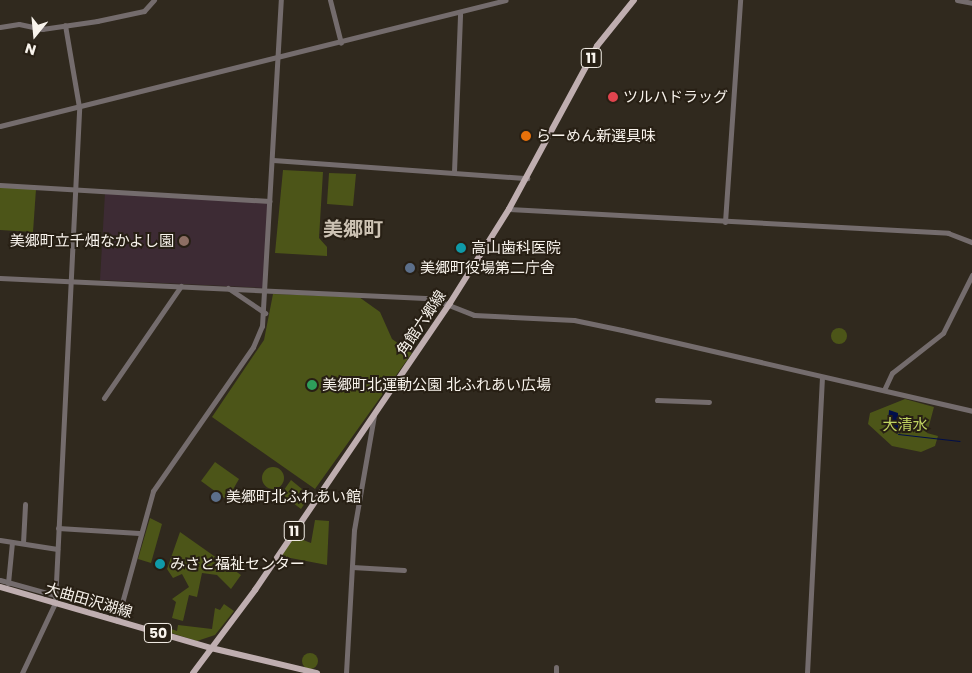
<!DOCTYPE html>
<html>
<head>
<meta charset="utf-8">
<style>
	body { margin:0 }
	#map { position:relative; width:972px; height:673px; overflow:hidden; background:#30291e; font-family:Poppins,"Noto Sans JP",sans-serif }
	div>[style] { position:absolute }
	.education>* { inset:0; background:#3d2b34 }
	.green>* { inset:0; background:#4c5518 }
	.round { border-radius:50% }
	.water>* { inset:0; background:#010e4a }
	.stream>* { height:1px; margin:-0.5px; padding:0 0.5px; transform-origin:0.5px; border-radius:0.5px; background:#010e4a }
	.minor>* { height:5px; margin:-2.5px; padding:0 2.5px; transform-origin:2.5px; border-radius:2.5px; background:#746c6d }
	.major>* { height:6px; margin:-3px; padding:0 3px; transform-origin:3px; border-radius:3px; background:#bfaeb0 }
	.dots>* { width:14px; height:14px; translate:-50% -50%; box-sizing:border-box; border:2px solid #271f14; border-radius:50% }
	span { translate:-50% -50%; white-space:nowrap; text-align:center; line-height:1.15; -webkit-text-stroke:4px #271f14; paint-order:stroke }
	.shield-label span { padding:1px 4px; background:#271f14; border:1px solid; border-radius:4px; -webkit-text-stroke-width:0 }
	.shield-label { font-size:14px; color:#f8f3ec; font-weight:700 }
	.poi-label { font-size:15px; color:#f8f3ec }
	.left { translate:0 -50%; text-align:left }
	.right { translate:-100% -50%; text-align:right }
	.street-label { font-size:15px; color:#f8f3ec }
	.park-label { font-size:15px; color:#c1d461 }
	.district-label { font-size:20px; color:#ccc2b3; font-weight:700 }
	.north { position:absolute; left:10px; top:10px; width:50px; height:50px; -webkit-text-stroke:4px #271f14; paint-order:stroke; rotate:197deg; font-size:14px; font-weight:700; line-height:20px; text-align:center; color:#f8f3ec }
	.north::after { content:''; display:block; margin:auto; width:18px; height:22px; background:#f8f3ec; clip-path:polygon(50% 0,100% 100%,50% 72%,0 100%) }
</style>
</head>
<body>
<div id="map">
	<div class="education">
		<i style="clip-path:polygon(105px 193px,268px 202px,264px 288px,100px 280px)"></i>
	</div>
	<div class="green">
		<i style="clip-path:polygon(283px 170px,323px 172px,319px 238px,327px 247px,327px 256px,275px 253px)"></i>
		<i style="clip-path:polygon(329px 173px,356px 174px,353px 206px,327px 204px)"></i>
		<i style="clip-path:polygon(0 187px,36px 189px,33px 232px,0 230px)"></i>
		<i style="clip-path:polygon(273px 294px,359px 297px,380px 312px,392px 339px,412px 353px,315px 489px,212px 417px,264px 340px)"></i>
		<i class="round" style="left:831px;top:328px;width:16px;height:16px"></i>
		<i style="clip-path:polygon(905px 399px,934px 407px,927px 433px,938px 436px,935px 446px,921px 452px,892px 446px,868px 424px,870px 413px)"></i>
		<i style="clip-path:polygon(215px 462px,239px 479px,227px 500px,201px 481px)"></i>
		<i class="round" style="left:262px;top:467px;width:22px;height:22px"></i>
		<i style="clip-path:polygon(291px 480px,302px 489px,297px 496px,305px 503px,301px 509px,281px 494px)"></i>
		<i style="clip-path:polygon(150px 518px,162px 524px,151px 563px,138px 559px)"></i>
		<i style="clip-path:polygon(315px 520px,329px 521px,327px 565px,280px 556px,293px 536px,311px 543px)"></i>
		<i style="clip-path:polygon(180px 532px,241px 575px,231px 589px,217px 575px,202px 573px,197px 597px,189px 595px,183px 621px,172px 618px,176px 602px,172px 599px,189px 587px,182px 574px,173px 578px,167px 569px)"></i>
		<i style="clip-path:polygon(224px 604px,234px 611px,215px 635px,197px 641px,162px 630px,163px 626px,177px 631px,178px 625px,212px 629px,215px 608px,220px 610px)"></i>
		<i class="round" style="left:302px;top:653px;width:16px;height:16px"></i>
	</div>
	<div class="water">
		<i style="clip-path:polygon(889px 410px,898px 413px,898px 434px,888px 424px)"></i>
	</div>
	<div class="stream">
		<i style="left:898px;top:434px;width:62px;rotate:6.4deg"></i>
	</div>
	<div class="minor">
		<i style="left:330px;top:0;width:44px;rotate:75.7deg"></i>
		<i style="left:957px;top:0;width:15px;rotate:11deg"></i>
		<i style="left:0;top:27px;width:19px;rotate:-9deg"></i>
		<i style="left:19px;top:24px;width:24px;rotate:12deg"></i>
		<i style="left:42px;top:29px;width:56px;rotate:-8.3deg"></i>
		<i style="left:97px;top:21px;width:48px;rotate:-12deg"></i>
		<i style="left:144px;top:11px;width:15px;rotate:-48deg"></i>
		<i style="left:0;top:126px;width:521px;rotate:-13.98deg"></i>
		<i style="left:273px;top:160px;width:255px;rotate:4.1deg"></i>
		<i style="left:454px;top:172px;width:158px;rotate:-87.8deg"></i>
		<i style="left:0;top:185px;width:270px;rotate:3.4deg"></i>
		<i style="left:509px;top:209px;width:440px;rotate:3.1deg"></i>
		<i style="left:948px;top:233px;width:26px;rotate:21deg"></i>
		<i style="left:725px;top:222px;width:223px;rotate:-86.1deg"></i>
		<i style="left:0;top:278px;width:431px;rotate:2.7deg"></i>
		<i style="left:431px;top:298px;width:46px;rotate:21.6deg"></i>
		<i style="left:474px;top:315px;width:100px;rotate:2.9deg"></i>
		<i style="left:574px;top:320px;width:49px;rotate:11.8deg"></i>
		<i style="left:622px;top:330px;width:359px;rotate:13deg"></i>
		<i style="left:228px;top:288px;width:45px;rotate:34deg"></i>
		<i style="left:884px;top:390px;width:19px;rotate:-65deg"></i>
		<i style="left:892px;top:373px;width:65px;rotate:-38.1deg"></i>
		<i style="left:943px;top:333px;width:65px;rotate:-63.4deg"></i>
		<i style="left:104px;top:398px;width:136px;rotate:-55.5deg"></i>
		<i style="left:657px;top:400px;width:52px;rotate:2.2deg"></i>
		<i style="left:58px;top:528px;width:81px;rotate:3.5deg"></i>
		<i style="left:0;top:540px;width:58px;rotate:9deg"></i>
		<i style="left:23px;top:543px;width:39px;rotate:-87deg"></i>
		<i style="left:352px;top:567px;width:52px;rotate:3.3deg"></i>
		<i style="left:0;top:580px;width:57px;rotate:15.3deg"></i>
		<i style="left:8px;top:583px;width:41px;rotate:-84.4deg"></i>
		<i style="left:117px;top:621px;width:135px;rotate:-74.5deg"></i>
		<i style="left:153px;top:491px;width:175px;rotate:-55.2deg"></i>
		<i style="left:253px;top:347px;width:23px;rotate:-67deg"></i>
		<i style="left:262px;top:326px;width:327px;rotate:-86.7deg"></i>
		<i style="left:22px;top:673px;width:77px;rotate:-64.8deg"></i>
		<i style="left:55px;top:603px;width:497px;rotate:-87.2deg"></i>
		<i style="left:79px;top:107px;width:83px;rotate:-99.7deg"></i>
		<i style="left:346px;top:673px;width:143px;rotate:-86.8deg"></i>
		<i style="left:354px;top:530px;width:117px;rotate:-80.1deg"></i>
		<i style="left:556px;top:673px;width:6px;rotate:-90deg"></i>
		<i style="left:807px;top:673px;width:296px;rotate:-87.1deg"></i>
	</div>
	<div class="major">
		<i style="left:0;top:587px;width:220px;rotate:16.1deg"></i>
		<i style="left:211px;top:648px;width:109px;rotate:13.3deg"></i>
		<i style="left:193px;top:673px;width:104px;rotate:-53.2deg"></i>
		<i style="left:255px;top:590px;width:347px;rotate:-55.8deg"></i>
		<i style="left:450px;top:303px;width:111px;rotate:-57.9deg"></i>
		<i style="left:509px;top:209px;width:185px;rotate:-61.6deg"></i>
		<i style="left:597px;top:46px;width:59px;rotate:-51.2deg"></i>
	</div>
	<div class="dots">
		<i style="left:613px;top:97px;background:#e0444e"></i>
		<i style="left:526px;top:136px;background:#e8710a"></i>
		<i style="left:184px;top:241px;background:#8d6e63"></i>
		<i style="left:461px;top:248px;background:#0f9aa8"></i>
		<i style="left:410px;top:268px;background:#5c6f8a"></i>
		<i style="left:312px;top:385px;background:#2e9e5b"></i>
		<i style="left:216px;top:497px;background:#5c6f8a"></i>
		<i style="left:160px;top:564px;background:#0f9aa8"></i>
	</div>
	<div class="shield-label">
		<span style="left:591px;top:58px">11</span>
		<span style="left:294px;top:531px">11</span>
		<span style="left:158px;top:633px">50</span>
	</div>
	<div class="poi-label">
		<span class="left" style="left:623px;top:97px">ツルハドラッグ</span>
		<span class="left" style="left:536px;top:136px">らーめん新選具味</span>
		<span class="right" style="left:174px;top:241px">美郷町立千畑なかよし園</span>
		<span class="left" style="left:471px;top:248px">高山歯科医院</span>
		<span class="left" style="left:420px;top:268px">美郷町役場第二庁舎</span>
		<span class="left" style="left:322px;top:385px">美郷町北運動公園 北ふれあい広場</span>
		<span class="left" style="left:226px;top:497px">美郷町北ふれあい館</span>
		<span class="left" style="left:170px;top:564px">みさと福祉センター</span>
	</div>
	<div class="street-label">
		<span style="left:421px;top:323px;rotate:-56deg">角館六郷線</span>
		<span style="left:89px;top:600px;rotate:16deg">大曲田沢湖線</span>
	</div>
	<div class="park-label">
		<span style="left:905px;top:425px">大清水</span>
	</div>
	<div class="district-label">
		<span style="left:353px;top:229px">美郷町</span>
	</div>
	<div class="north">N</div>
</div>
</body>
</html>
